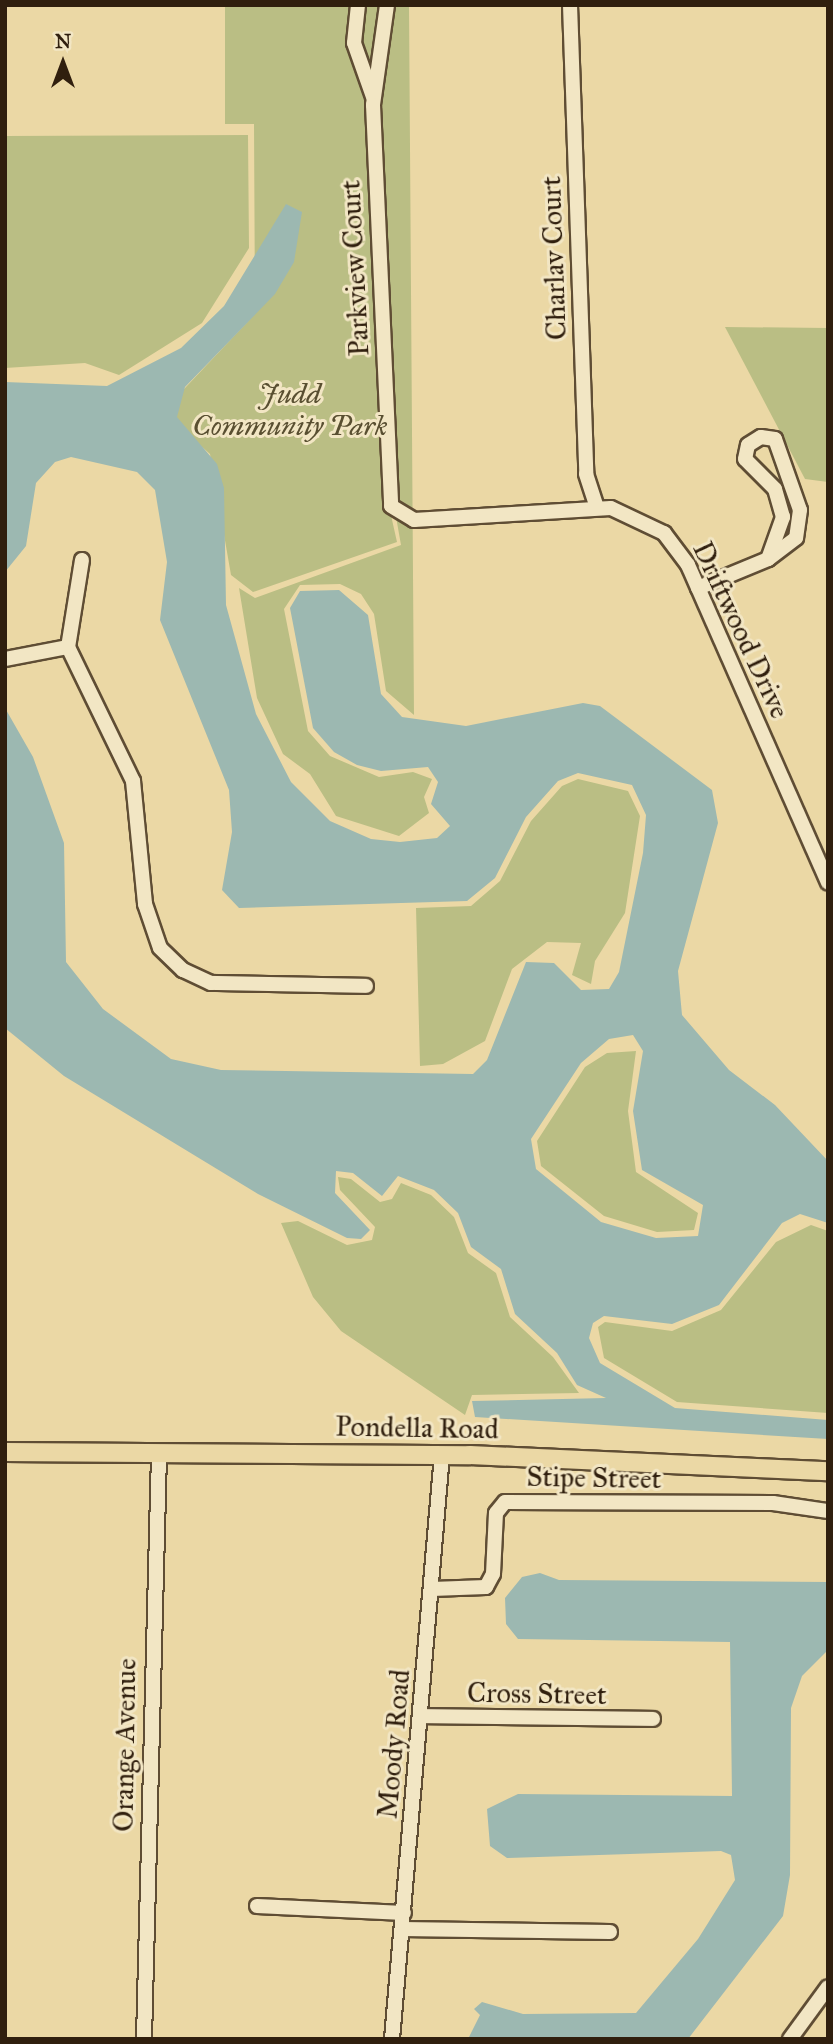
<!DOCTYPE html>
<html>
<head>
<meta charset="utf-8">
<style>
	body { margin:0 }
	#map { position:relative; width:833px; height:2044px; overflow:hidden; background:#ebd8a5; font-family:"IM FELL Great Primer",serif }
	div>[style] { position:absolute }
	.green>* { inset:0; background:#babe84 }
	.water>* { inset:0; background:#9cb8b1 }
	.roads { filter:drop-shadow(2px 0 #5f4d34) drop-shadow(-2px 0 #5f4d34) drop-shadow(0 2px #5f4d34) drop-shadow(0 -2px #5f4d34) }
	.minor>* { height:14px; margin:-7px; padding:0 7px; transform-origin:7px; border-radius:7px; background:#f2e6c4 }
	.major>* { height:18px; margin:-9px; padding:0 9px; transform-origin:9px; border-radius:9px; background:#ebd8a5 }
	span { translate:-50% -50%; white-space:nowrap; text-align:center; line-height:1.15; -webkit-text-stroke:6px #f2e6c4; paint-order:stroke }
	.street-label { font-size:28px; color:#301f0e }
	.park-label { font-size:28px; color:#594f31; font-style:italic }
	.frame { position:absolute; inset:0; border:7px solid #301f0e; pointer-events:none }
	.north { position:absolute; left:28px; top:28px; width:70px; height:70px; -webkit-text-stroke:5px #f2e6c4; paint-order:stroke; rotate:0deg; font-size:19px; font-weight:700; line-height:28px; text-align:center; color:#301f0e }
	.north::after { content:''; display:block; margin:auto; width:24px; height:32px; background:#301f0e; clip-path:polygon(50% 0,100% 100%,50% 72%,0 100%) }
</style>
</head>
<body>
<div id="map">
	<div class="green">
		<i style="clip-path:polygon(225px 5px,384px 5px,365px 116px,370px 237px,378px 269px,384px 484px,397px 542px,253px 592px,231px 575px,210px 454px,181px 428px,168px 406px,255px 314px,254px 124px,225px 124px)"></i>
		<i style="clip-path:polygon(390px 5px,409px 5px,414px 715px,386px 691px,374px 614px,361px 594px,340px 584px,300px 585px,284px 609px,308px 731px,330px 756px,379px 777px,413px 772px,432px 779px,424px 797px,429px 813px,399px 836px,336px 816px,310px 774px,283px 754px,257px 698px,239px 588px,255px 598px,401px 545px,390px 483px,371px 117px)"></i>
		<i style="clip-path:polygon(248px 135px,249px 248px,202px 323px,119px 375px,85px 363px,5px 368px,5px 136px)"></i>
		<i style="clip-path:polygon(725px 327px,828px 328px,828px 482px,805px 479px)"></i>
		<i style="clip-path:polygon(578px 779px,628px 791px,640px 816px,625px 913px,595px 961px,591px 984px,572px 975px,581px 943px,547px 942px,512px 969px,485px 1041px,443px 1064px,420px 1066px,416px 908px,471px 906px,500px 881px,531px 821px,562px 786px)"></i>
		<i style="clip-path:polygon(636px 1051px,628px 1111px,636px 1172px,698px 1213px,694px 1230px,657px 1232px,604px 1216px,541px 1166px,537px 1141px,585px 1067px,607px 1053px)"></i>
		<i style="clip-path:polygon(338px 1177px,351px 1179px,380px 1202px,392px 1199px,401px 1183px,431px 1195px,454px 1217px,468px 1253px,496px 1273px,510px 1317px,553px 1357px,579px 1393px,472px 1395px,465px 1415px,341px 1331px,313px 1297px,281px 1223px,298px 1221px,347px 1245px,372px 1240px,375px 1227px,340px 1190px)"></i>
		<i style="clip-path:polygon(811px 1225px,828px 1231px,828px 1413px,677px 1402px,604px 1358px,598px 1327px,605px 1322px,672px 1331px,721px 1310px,776px 1242px)"></i>
	</div>
	<div class="water">
		<i style="clip-path:polygon(evenodd,286px 204px,302px 212px,294px 262px,275px 294px,185px 387px,177px 417px,217px 464px,224px 488px,226px 605px,256px 714px,291px 782px,330px 821px,371px 839px,400px 842px,437px 838px,450px 826px,431px 804px,438px 782px,428px 767px,381px 771px,357px 765px,334px 752px,313px 728px,290px 608px,300px 591px,339px 590px,368px 615px,381px 694px,402px 717px,466px 726px,583px 703px,600px 706px,712px 790px,718px 823px,678px 971px,682px 1015px,729px 1070px,775px 1105px,828px 1161px,828px 1223px,800px 1214px,782px 1223px,719px 1305px,672px 1324px,604px 1316px,593px 1323px,589px 1338px,600px 1363px,675px 1408px,828px 1420px,828px 1439px,475px 1417px,472px 1401px,606px 1398px,577px 1385px,557px 1353px,515px 1314px,501px 1269px,471px 1247px,458px 1213px,434px 1190px,398px 1176px,382px 1196px,353px 1173px,336px 1171px,335px 1193px,370px 1230px,361px 1239px,347px 1238px,258px 1194px,64px 1076px,5px 1028px,5px 708px,33px 757px,64px 843px,66px 962px,103px 1009px,171px 1059px,221px 1070px,473px 1074px,487px 1060px,526px 962px,554px 963px,581px 990px,609px 989px,619px 972px,643px 853px,646px 815px,632px 785px,578px 773px,558px 781px,526px 817px,495px 878px,467px 901px,239px 908px,222px 890px,232px 832px,229px 790px,160px 620px,167px 562px,155px 490px,137px 472px,71px 457px,55px 462px,36px 483px,26px 546px,5px 572px,5px 382px,107px 386px,181px 348px,224px 306px,286px 204px,633px 1035px,643px 1051px,633px 1111px,642px 1170px,703px 1205px,698px 1236px,656px 1238px,601px 1222px,536px 1169px,531px 1139px,581px 1063px,609px 1039px,633px 1035px)"></i>
		<i style="clip-path:polygon(540px 1573px,559px 1580px,828px 1582px,828px 1650px,802px 1676px,791px 1708px,790px 1875px,783px 1916px,688px 2039px,468px 2039px,480px 2015px,474px 2009px,482px 2002px,523px 2014px,636px 2013px,698px 1939px,735px 1880px,731px 1855px,721px 1851px,507px 1858px,490px 1846px,487px 1809px,518px 1794px,732px 1796px,730px 1642px,518px 1639px,506px 1624px,505px 1598px,522px 1577px)"></i>
	</div>
	<div class="roads">
		<div class="minor">
			<i style="left:358px;top:5px;width:38px;rotate:96deg"></i>
			<i style="left:354px;top:43px;width:57px;rotate:70.6deg"></i>
			<i style="left:387px;top:5px;width:101px;rotate:98deg"></i>
			<i style="left:373px;top:105px;width:401px;rotate:87.4deg"></i>
			<i style="left:391px;top:506px;width:27px;rotate:31deg"></i>
			<i style="left:414px;top:520px;width:197px;rotate:-3.5deg"></i>
			<i style="left:611px;top:508px;width:59px;rotate:25.3deg"></i>
			<i style="left:664px;top:533px;width:40px;rotate:53deg"></i>
			<i style="left:688px;top:565px;width:347px;rotate:66.2deg"></i>
			<i style="left:570px;top:5px;width:469px;rotate:88deg"></i>
			<i style="left:586px;top:474px;width:35px;rotate:72deg"></i>
			<i style="left:761px;top:437px;width:14px;rotate:8deg"></i>
			<i style="left:775px;top:439px;width:75px;rotate:70.6deg"></i>
			<i style="left:800px;top:510px;width:28px;rotate:98deg"></i>
			<i style="left:796px;top:538px;width:35px;rotate:143deg"></i>
			<i style="left:768px;top:559px;width:45px;rotate:-70.3deg"></i>
			<i style="left:783px;top:517px;width:29px;rotate:-106deg"></i>
			<i style="left:775px;top:489px;width:42px;rotate:-135deg"></i>
			<i style="left:745px;top:459px;width:14px;rotate:-78deg"></i>
			<i style="left:748px;top:445px;width:15px;rotate:-32deg"></i>
			<i style="left:82px;top:560px;width:88px;rotate:99.1deg"></i>
			<i style="left:68px;top:647px;width:149px;rotate:64.1deg"></i>
			<i style="left:133px;top:781px;width:124px;rotate:84.4deg"></i>
			<i style="left:145px;top:904px;width:46px;rotate:71.2deg"></i>
			<i style="left:160px;top:948px;width:32px;rotate:44deg"></i>
			<i style="left:183px;top:970px;width:31px;rotate:25deg"></i>
			<i style="left:211px;top:983px;width:155px;rotate:1.1deg"></i>
			<i style="left:698px;top:588px;width:76px;rotate:-22.5deg"></i>
			<i style="left:5px;top:659px;width:64px;rotate:-10.8deg"></i>
			<i style="left:432px;top:1589px;width:54px;rotate:-2.1deg"></i>
			<i style="left:486px;top:1587px;width:15px;rotate:-62deg"></i>
			<i style="left:493px;top:1574px;width:61px;rotate:-87.2deg"></i>
			<i style="left:496px;top:1513px;width:14px;rotate:-51deg"></i>
			<i style="left:505px;top:1502px;width:268px;rotate:0.2deg"></i>
			<i style="left:773px;top:1503px;width:56px;rotate:8.3deg"></i>
			<i style="left:421px;top:1716px;width:232px;rotate:0.7deg"></i>
			<i style="left:257px;top:1906px;width:147px;rotate:2.7deg"></i>
			<i style="left:402px;top:1929px;width:208px;rotate:0.8deg"></i>
			<i style="left:144px;top:2039px;width:586px;rotate:-88.53deg"></i>
			<i style="left:392px;top:2039px;width:587px;rotate:-85.11deg"></i>
			<i style="left:790px;top:2039px;width:64px;rotate:-53.8deg"></i>
		</div>
		<div class="major">
			<i style="left:5px;top:1452px;width:465px;rotate:0.4deg"></i>
			<i style="left:470px;top:1455px;width:358px;rotate:2.6deg"></i>
		</div>
	</div>
	<div class="street-label">
		<span style="left:554px;top:258px;rotate:-92deg">Charlav Court</span>
		<span style="left:355px;top:268px;rotate:-93deg">Parkview Court</span>
		<span style="left:741px;top:630px;rotate:65deg">Driftwood Drive</span>
		<span style="left:417px;top:1428px;rotate:1deg">Pondella Road</span>
		<span style="left:594px;top:1478px;rotate:1deg">Stipe Street</span>
		<span style="left:537px;top:1694px;rotate:1deg">Cross Street</span>
		<span style="left:394px;top:1744px;rotate:-85deg">Moody Road</span>
		<span style="left:125px;top:1745px;rotate:-89deg">Orange Avenue</span>
	</div>
	<div class="park-label">
		<span style="left:290px;top:410px">Judd<br>Community Park</span>
	</div>
	<div class="frame"></div>
	<div class="north">N</div>
</div>
</body>
</html>
